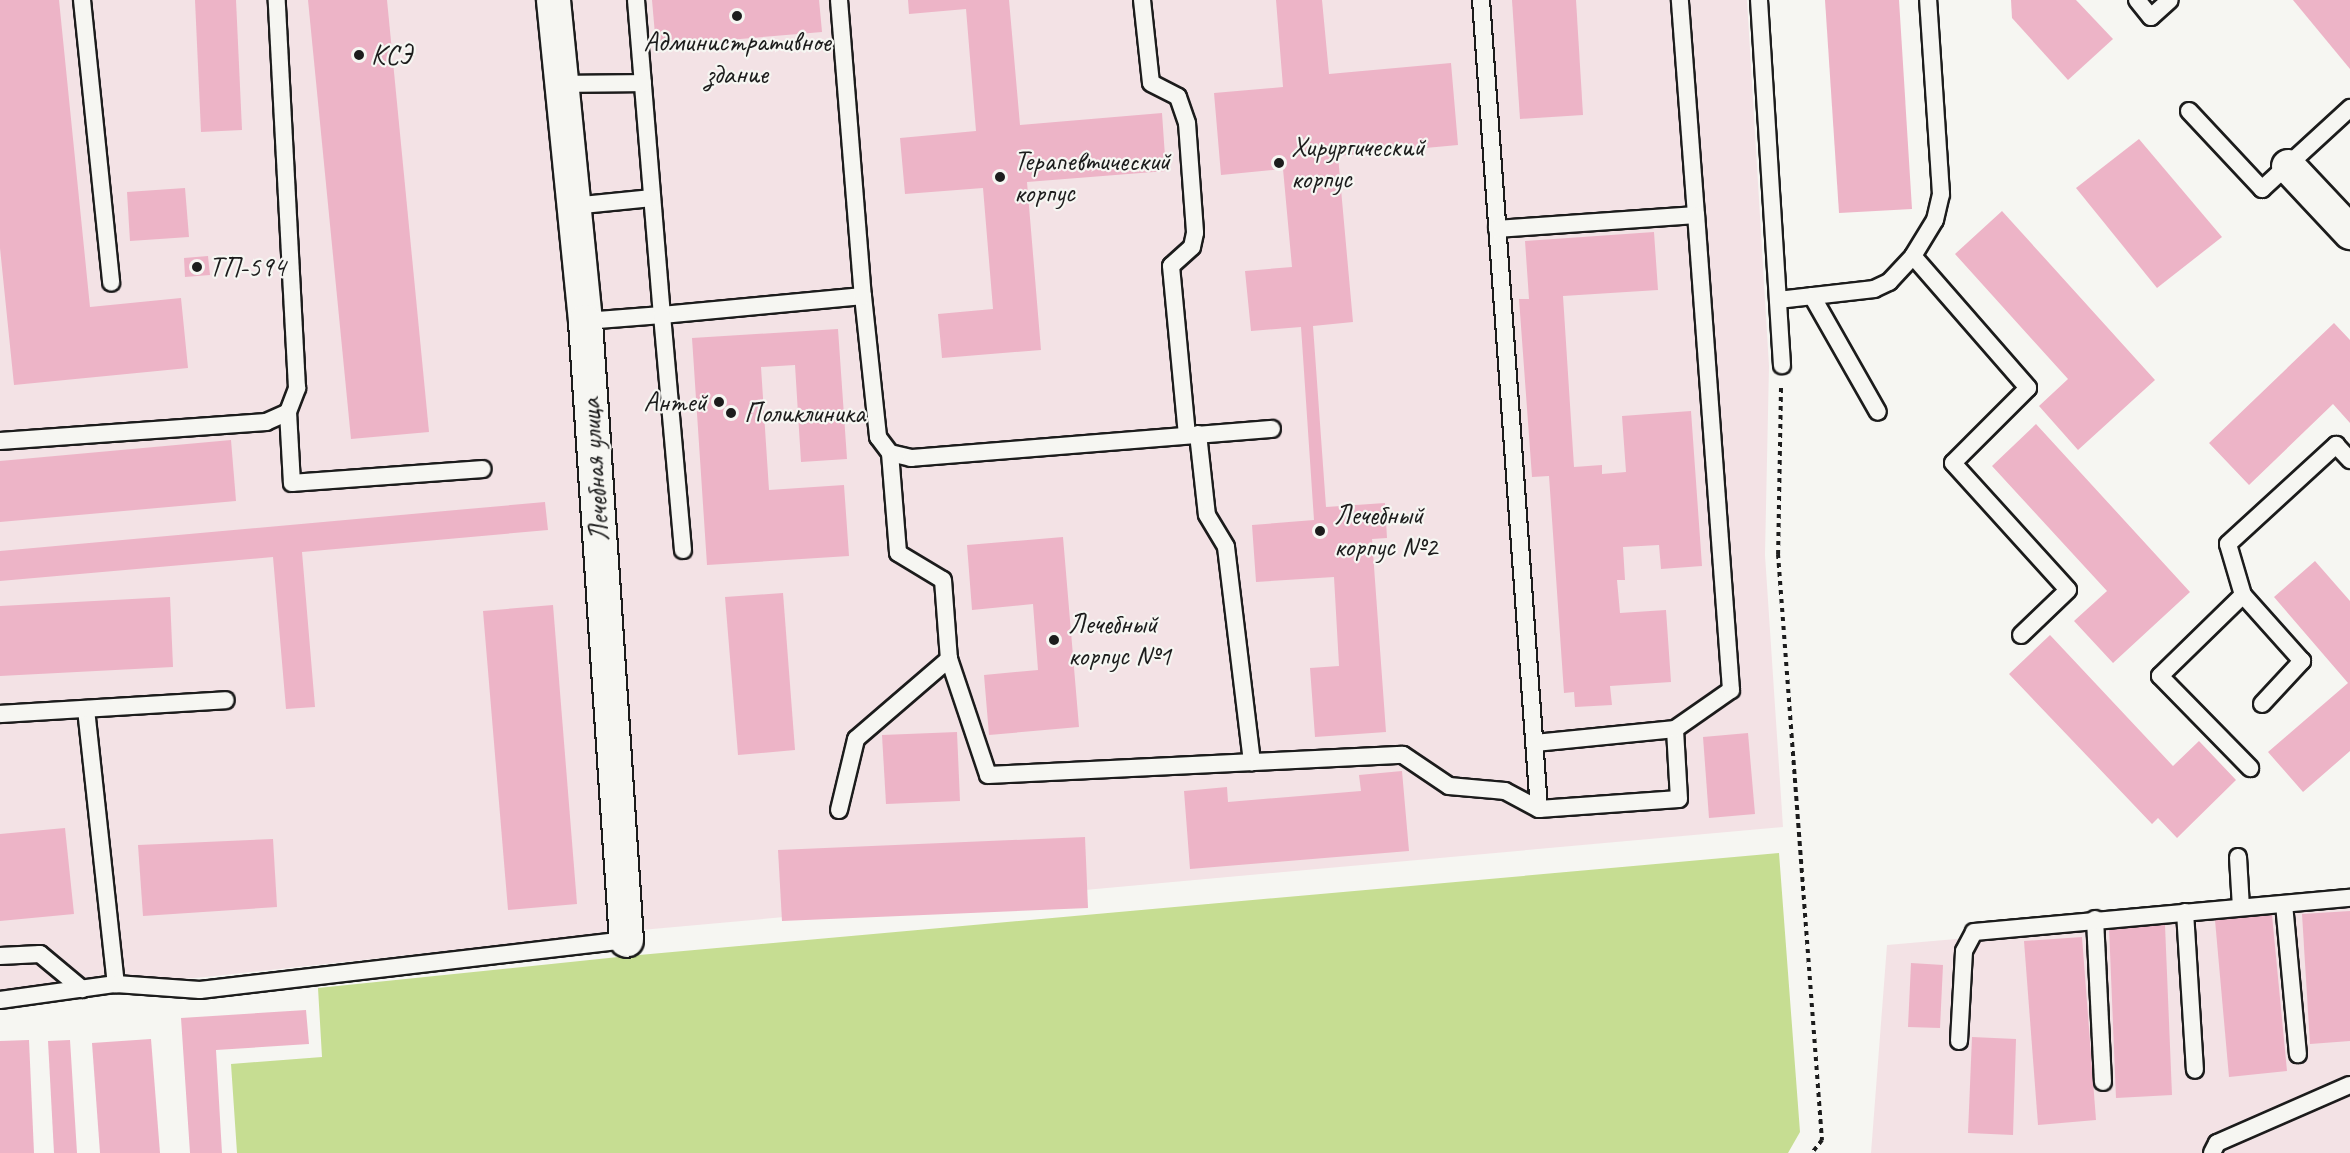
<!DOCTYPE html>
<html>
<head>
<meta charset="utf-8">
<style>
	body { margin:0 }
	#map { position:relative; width:2350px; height:1153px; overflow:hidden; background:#f6f6f2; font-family:Caveat,sans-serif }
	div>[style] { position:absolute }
	.built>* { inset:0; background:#f3e2e5 }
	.green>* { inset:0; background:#c6dd92 }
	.building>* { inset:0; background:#edb4c7 }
	.path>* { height:4px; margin-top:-2px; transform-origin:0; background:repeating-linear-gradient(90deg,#1c1c1c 0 4.5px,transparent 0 9px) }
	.roads { filter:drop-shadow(2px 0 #1c1c1c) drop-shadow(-2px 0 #1c1c1c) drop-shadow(0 2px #1c1c1c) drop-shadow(0 -2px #1c1c1c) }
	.lane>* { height:16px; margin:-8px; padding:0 8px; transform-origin:8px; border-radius:8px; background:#f6f6f2 }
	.street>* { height:33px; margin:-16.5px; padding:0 16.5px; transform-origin:16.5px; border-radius:16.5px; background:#f6f6f2 }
	.dots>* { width:16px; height:16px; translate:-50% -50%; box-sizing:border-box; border:3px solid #f6f6f2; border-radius:50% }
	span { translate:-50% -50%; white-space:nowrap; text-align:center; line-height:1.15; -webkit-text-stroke:4.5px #f6f6f2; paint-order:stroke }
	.poi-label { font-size:28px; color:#1c1c1c }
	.left { translate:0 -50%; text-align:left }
	.right { translate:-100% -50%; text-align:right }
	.street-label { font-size:28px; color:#1c1c1c }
</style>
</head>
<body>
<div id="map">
	<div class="built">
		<i style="clip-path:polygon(0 0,1747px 0,1769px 366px,1765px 555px,1783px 827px,619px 932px,206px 977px,0 994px)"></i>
		<i style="clip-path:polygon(2350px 905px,2350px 1153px,1871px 1153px,1887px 945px)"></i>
	</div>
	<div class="green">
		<i style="clip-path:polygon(1779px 853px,1800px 1132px,1788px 1153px,237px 1153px,231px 1064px,322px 1057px,318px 988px,628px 956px)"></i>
	</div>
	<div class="building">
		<i style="clip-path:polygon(0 0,59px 0,90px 307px,181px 298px,188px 368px,14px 385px,0 248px)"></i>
		<i style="clip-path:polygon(195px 0,236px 0,242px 130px,201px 132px)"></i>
		<i style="clip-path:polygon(308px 0,387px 0,429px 432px,351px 439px)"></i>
		<i style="clip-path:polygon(652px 0,819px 0,822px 32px,656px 46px)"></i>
		<i style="clip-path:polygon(908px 0,1009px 0,1020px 125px,1162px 113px,1166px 171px,1027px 182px,1041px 350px,942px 358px,938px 314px,993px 309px,983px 188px,905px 194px,900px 138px,976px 131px,966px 9px,909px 14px)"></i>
		<i style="clip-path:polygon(1276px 0,1322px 0,1329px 74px,1451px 63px,1458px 145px,1338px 156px,1353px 322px,1313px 326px,1326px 507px,1385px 503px,1387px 538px,1372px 539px,1386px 732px,1315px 737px,1310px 668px,1339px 666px,1334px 577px,1256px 582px,1252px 525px,1314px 520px,1301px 327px,1251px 331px,1245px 271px,1292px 267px,1283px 169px,1221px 175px,1214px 93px,1283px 87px)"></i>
		<i style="clip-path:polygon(1512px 0,1576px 0,1583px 115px,1520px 119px)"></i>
		<i style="clip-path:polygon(1825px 0,1899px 0,1912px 209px,1839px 213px)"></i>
		<i style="clip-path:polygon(2011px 0,2076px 0,2113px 39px,2068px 80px,2012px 18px)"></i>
		<i style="clip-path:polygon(2293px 0,2350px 0,2350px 69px)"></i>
		<i style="clip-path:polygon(2139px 139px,2222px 237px,2157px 288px,2076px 188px)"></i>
		<i style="clip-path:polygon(185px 188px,189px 237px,130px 241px,127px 192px)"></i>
		<i style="clip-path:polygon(2002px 211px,2155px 380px,2078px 450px,2039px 406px,2068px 379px,1955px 254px)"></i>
		<i style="clip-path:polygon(1654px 232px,1658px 290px,1563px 296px,1574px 467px,1602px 465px,1602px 474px,1626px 472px,1622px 416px,1691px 411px,1702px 566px,1661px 569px,1659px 545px,1623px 547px,1625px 580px,1617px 580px,1620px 613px,1666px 610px,1671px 682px,1610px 686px,1612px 705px,1575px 707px,1574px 692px,1564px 693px,1549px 476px,1532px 477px,1519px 299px,1529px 299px,1525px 241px)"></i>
		<i style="clip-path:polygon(208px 256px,210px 275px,185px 277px,184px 258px)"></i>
		<i style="clip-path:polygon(2334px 323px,2350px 340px,2350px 423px,2333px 404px,2249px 485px,2209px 443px)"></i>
		<i style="clip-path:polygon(838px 329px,847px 459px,801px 462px,795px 365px,761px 367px,769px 490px,844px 485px,849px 556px,707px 565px,692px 338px)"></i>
		<i style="clip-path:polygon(2036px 424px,2190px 592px,2113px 663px,2074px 621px,2107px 591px,1992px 466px)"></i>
		<i style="clip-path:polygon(231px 440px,236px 501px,0 522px,0 461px)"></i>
		<i style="clip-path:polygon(545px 502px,548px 530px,302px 552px,315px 707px,286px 709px,273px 557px,0 581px,0 551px)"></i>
		<i style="clip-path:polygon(1063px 537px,1079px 727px,989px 735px,984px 675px,1038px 670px,1033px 604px,972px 610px,967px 545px)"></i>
		<i style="clip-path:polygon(2315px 561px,2350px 601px,2350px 751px,2303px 792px,2268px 752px,2348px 683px,2274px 597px)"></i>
		<i style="clip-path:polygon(783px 593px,795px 750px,738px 755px,725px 597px)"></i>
		<i style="clip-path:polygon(170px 597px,173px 667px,0 676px,0 606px)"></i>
		<i style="clip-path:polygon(553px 605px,577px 904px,508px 910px,483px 611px)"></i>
		<i style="clip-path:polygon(2050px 635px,2173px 766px,2199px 741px,2236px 780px,2177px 838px,2158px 818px,2152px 824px,2009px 674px)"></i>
		<i style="clip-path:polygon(957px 732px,960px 801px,886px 804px,882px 735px)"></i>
		<i style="clip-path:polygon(1748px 733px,1755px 814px,1709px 818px,1703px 737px)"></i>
		<i style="clip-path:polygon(1402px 771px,1409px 851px,1190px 869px,1184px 791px,1227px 787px,1228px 802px,1361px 791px,1359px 775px)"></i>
		<i style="clip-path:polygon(65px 828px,74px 914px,0 921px,0 834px)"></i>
		<i style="clip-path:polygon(1085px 837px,1088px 908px,782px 921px,778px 850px)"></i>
		<i style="clip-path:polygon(273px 839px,277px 907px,143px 916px,138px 845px)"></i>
		<i style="clip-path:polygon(2350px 911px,2350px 1041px,2310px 1044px,2302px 914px)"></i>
		<i style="clip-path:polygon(2272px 915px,2287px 1071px,2229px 1077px,2215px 920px)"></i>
		<i style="clip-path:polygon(2165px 925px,2172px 1095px,2116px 1098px,2109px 927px)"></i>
		<i style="clip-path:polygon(2082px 937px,2096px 1120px,2038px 1125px,2024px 941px)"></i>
		<i style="clip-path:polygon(1911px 963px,1943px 965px,1940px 1028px,1908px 1027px)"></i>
		<i style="clip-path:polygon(306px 1010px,309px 1044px,216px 1050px,222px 1153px,190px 1153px,181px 1018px)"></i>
		<i style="clip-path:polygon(1972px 1037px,2016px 1039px,2013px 1135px,1968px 1133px)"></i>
		<i style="clip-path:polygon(151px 1039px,160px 1153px,100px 1153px,92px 1043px)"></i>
		<i style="clip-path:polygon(29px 1040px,34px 1153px,0 1153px,0 1041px)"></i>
		<i style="clip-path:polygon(70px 1040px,77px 1153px,54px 1153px,48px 1041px)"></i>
	</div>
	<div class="path">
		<i style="left:1781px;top:388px;width:166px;rotate:91deg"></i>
		<i style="left:1778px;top:554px;width:588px;rotate:85.71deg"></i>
		<i style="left:1822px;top:1140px;width:16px;rotate:128deg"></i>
	</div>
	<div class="roads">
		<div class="lane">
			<i style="left:82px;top:0;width:284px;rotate:84.1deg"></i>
			<i style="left:636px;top:0;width:316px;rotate:85.3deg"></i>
			<i style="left:662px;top:315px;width:202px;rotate:-5.4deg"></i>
			<i style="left:863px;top:296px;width:142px;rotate:83.9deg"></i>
			<i style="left:878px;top:437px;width:20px;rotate:53deg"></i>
			<i style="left:890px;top:453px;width:22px;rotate:13deg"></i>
			<i style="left:911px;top:458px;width:362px;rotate:-4.6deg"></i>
			<i style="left:839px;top:0;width:297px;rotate:85.4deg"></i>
			<i style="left:1142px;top:0;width:83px;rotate:83.8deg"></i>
			<i style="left:1151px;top:83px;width:30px;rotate:27deg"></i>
			<i style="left:1178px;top:97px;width:28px;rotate:71deg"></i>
			<i style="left:1187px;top:123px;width:110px;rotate:85.8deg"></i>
			<i style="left:1195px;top:233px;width:14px;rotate:102deg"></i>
			<i style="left:1192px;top:247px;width:28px;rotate:138deg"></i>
			<i style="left:1171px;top:266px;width:169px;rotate:84.6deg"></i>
			<i style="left:1481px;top:0;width:811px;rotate:85.9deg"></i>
			<i style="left:1759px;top:0;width:366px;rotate:86.4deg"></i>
			<i style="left:2137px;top:0;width:22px;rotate:51deg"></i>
			<i style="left:2151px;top:17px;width:25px;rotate:-42deg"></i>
			<i style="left:563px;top:84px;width:80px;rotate:-0.7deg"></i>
			<i style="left:2189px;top:111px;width:107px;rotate:46.9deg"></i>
			<i style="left:2262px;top:189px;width:120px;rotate:-42.6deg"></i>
			<i style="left:573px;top:206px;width:79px;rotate:-5.8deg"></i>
			<i style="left:1497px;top:229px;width:199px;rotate:-4deg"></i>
			<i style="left:1696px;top:215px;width:216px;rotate:-94.3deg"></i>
			<i style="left:1913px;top:256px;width:175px;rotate:48.9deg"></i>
			<i style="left:2028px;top:388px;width:106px;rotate:135deg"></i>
			<i style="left:1953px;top:463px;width:171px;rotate:47.8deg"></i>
			<i style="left:2068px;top:590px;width:65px;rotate:136.2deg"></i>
			<i style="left:1812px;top:296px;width:133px;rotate:60.4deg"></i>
			<i style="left:1778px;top:300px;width:97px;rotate:-6.5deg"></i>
			<i style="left:1874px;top:289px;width:17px;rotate:-25deg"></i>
			<i style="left:1889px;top:282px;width:35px;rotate:-47deg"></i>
			<i style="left:1913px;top:256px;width:42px;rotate:-58.6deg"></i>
			<i style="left:1935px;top:220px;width:27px;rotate:-77deg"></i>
			<i style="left:1941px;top:194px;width:194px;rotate:-93.8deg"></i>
			<i style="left:585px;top:321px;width:77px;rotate:-4.5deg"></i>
			<i style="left:662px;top:315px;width:236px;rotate:84.9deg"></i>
			<i style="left:288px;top:412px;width:71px;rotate:86.8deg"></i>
			<i style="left:292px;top:483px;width:191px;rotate:-4.2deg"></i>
			<i style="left:1198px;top:434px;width:81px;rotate:83.7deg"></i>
			<i style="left:1207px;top:515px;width:37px;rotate:59deg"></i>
			<i style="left:1226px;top:547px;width:217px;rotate:83.1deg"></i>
			<i style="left:0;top:441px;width:267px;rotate:-4.1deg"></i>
			<i style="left:266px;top:422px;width:24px;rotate:-24deg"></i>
			<i style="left:288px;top:412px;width:26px;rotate:-69deg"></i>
			<i style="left:297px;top:388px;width:389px;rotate:-93deg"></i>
			<i style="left:890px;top:453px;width:100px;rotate:85.4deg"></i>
			<i style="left:898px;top:553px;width:52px;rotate:31deg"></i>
			<i style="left:943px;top:580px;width:79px;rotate:85.7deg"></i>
			<i style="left:949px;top:659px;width:122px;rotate:71.4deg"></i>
			<i style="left:988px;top:775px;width:415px;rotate:-2.8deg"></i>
			<i style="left:1403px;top:755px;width:55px;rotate:34deg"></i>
			<i style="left:1449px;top:786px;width:56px;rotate:5.1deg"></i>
			<i style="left:1505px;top:791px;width:38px;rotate:28deg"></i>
			<i style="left:1539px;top:809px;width:140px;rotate:-4.1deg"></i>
			<i style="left:1679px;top:799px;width:70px;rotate:-93.3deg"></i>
			<i style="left:2243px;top:595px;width:116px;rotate:135.7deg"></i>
			<i style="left:2160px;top:676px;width:129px;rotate:45.6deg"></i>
			<i style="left:2262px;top:704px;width:59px;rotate:-47.1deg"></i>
			<i style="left:2302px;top:661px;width:89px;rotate:-131.8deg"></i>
			<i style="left:2243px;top:595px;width:53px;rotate:-106.4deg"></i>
			<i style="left:2228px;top:544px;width:147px;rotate:-42.5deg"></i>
			<i style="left:2336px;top:445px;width:21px;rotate:47deg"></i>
			<i style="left:86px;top:709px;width:277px;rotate:83.8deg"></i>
			<i style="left:0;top:714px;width:226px;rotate:-3.5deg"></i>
			<i style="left:1535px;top:743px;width:141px;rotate:-5.7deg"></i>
			<i style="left:1675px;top:729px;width:68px;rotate:-34.9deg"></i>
			<i style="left:1731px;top:690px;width:476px;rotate:-94.2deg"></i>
			<i style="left:839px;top:810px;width:73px;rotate:-76.5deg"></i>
			<i style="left:856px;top:739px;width:123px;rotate:-40.7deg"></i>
			<i style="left:2238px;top:857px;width:50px;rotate:86.6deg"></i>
			<i style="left:2284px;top:904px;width:151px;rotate:84.7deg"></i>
			<i style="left:2185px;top:912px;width:158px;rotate:86.4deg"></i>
			<i style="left:2095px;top:919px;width:163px;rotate:87.2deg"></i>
			<i style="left:0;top:956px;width:40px;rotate:-2.9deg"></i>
			<i style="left:40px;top:954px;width:55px;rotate:39.8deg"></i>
			<i style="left:0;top:1000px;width:117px;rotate:-7.9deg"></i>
			<i style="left:116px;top:984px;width:84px;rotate:4.1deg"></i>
			<i style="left:200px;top:990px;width:429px;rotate:-6.7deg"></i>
			<i style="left:1959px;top:1041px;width:90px;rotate:-86.8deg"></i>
			<i style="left:1964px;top:951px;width:21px;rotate:-62deg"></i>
			<i style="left:1974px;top:932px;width:378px;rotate:-5.2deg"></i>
			<i style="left:2212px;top:1153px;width:11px;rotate:-63deg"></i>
			<i style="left:2217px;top:1143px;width:145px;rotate:-23.6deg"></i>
		</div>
		<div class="street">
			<i style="left:553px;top:0;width:323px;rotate:84.3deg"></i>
			<i style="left:585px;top:321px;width:620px;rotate:86.21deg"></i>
			<i style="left:2288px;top:166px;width:91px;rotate:46.8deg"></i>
		</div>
	</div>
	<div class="dots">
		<i style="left:737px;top:16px;background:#1c1c1c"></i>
		<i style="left:359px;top:55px;background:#1c1c1c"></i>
		<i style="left:1279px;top:163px;background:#1c1c1c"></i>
		<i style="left:1000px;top:177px;background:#1c1c1c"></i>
		<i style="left:197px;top:267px;background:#1c1c1c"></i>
		<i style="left:719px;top:402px;background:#1c1c1c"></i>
		<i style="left:731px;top:413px;background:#1c1c1c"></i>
		<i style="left:1320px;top:531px;background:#1c1c1c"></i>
		<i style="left:1054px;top:640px;background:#1c1c1c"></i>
	</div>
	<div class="poi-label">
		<span style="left:737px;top:58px">Административное<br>здание</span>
		<span class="left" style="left:371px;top:55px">КСЭ</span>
		<span class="left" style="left:1291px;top:163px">Хирургический<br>корпус</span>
		<span class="left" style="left:1014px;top:177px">Терапевтический<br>корпус</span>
		<span class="left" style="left:209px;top:267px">ТП-594</span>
		<span class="right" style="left:707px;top:402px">Антей</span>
		<span class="left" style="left:744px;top:413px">Поликлиника</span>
		<span class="left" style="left:1334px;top:531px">Лечебный<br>корпус №2</span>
		<span class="left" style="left:1068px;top:640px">Лечебный<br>корпус №1</span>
	</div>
	<div class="street-label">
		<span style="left:595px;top:470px;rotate:-94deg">Лечебная улица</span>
	</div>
</div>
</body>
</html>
